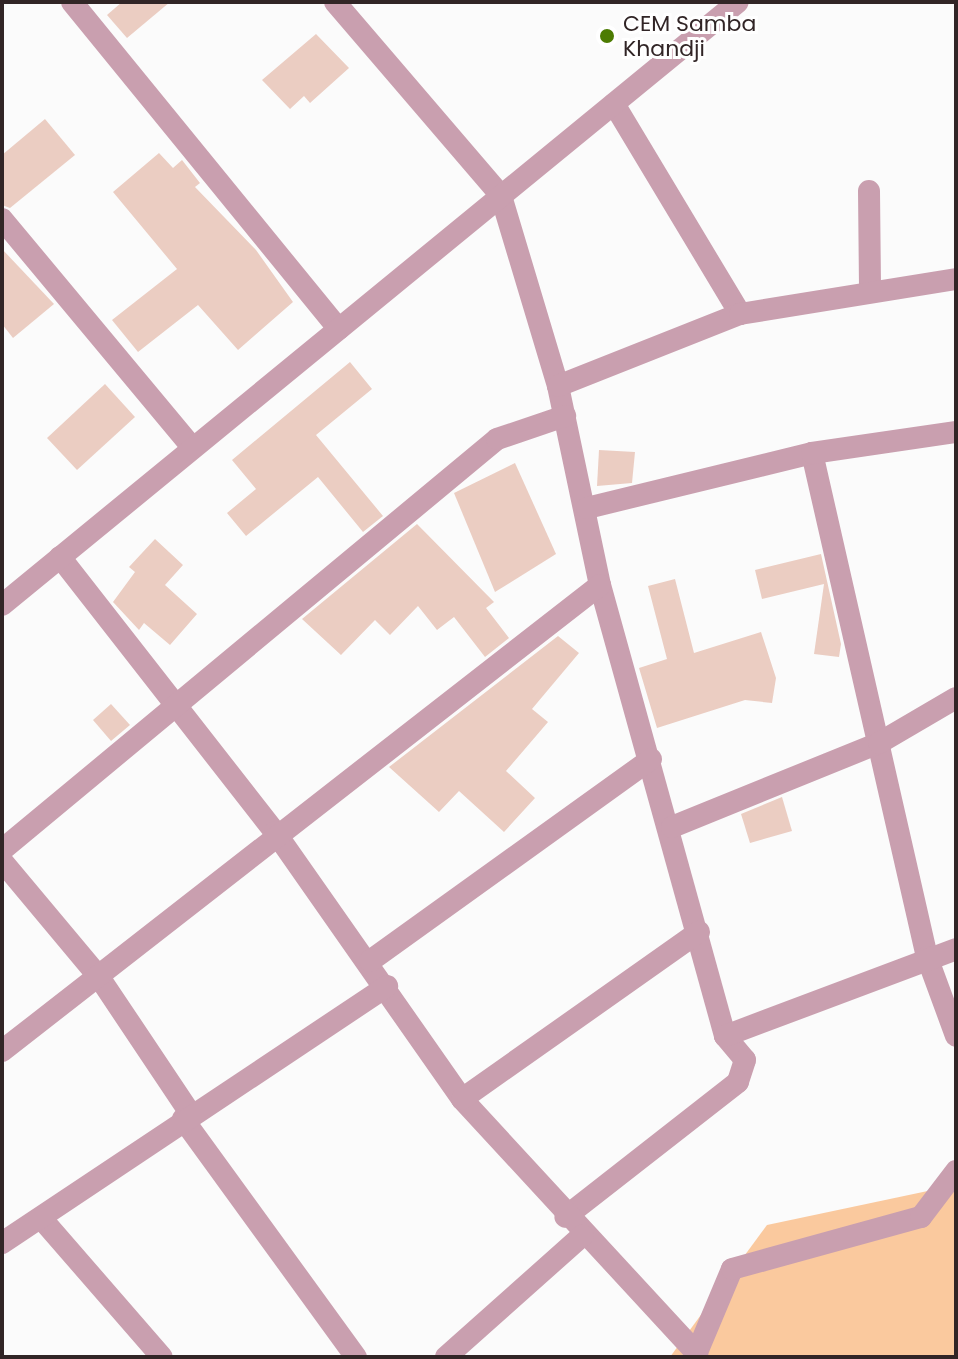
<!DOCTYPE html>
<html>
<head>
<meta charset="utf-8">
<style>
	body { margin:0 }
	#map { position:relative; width:958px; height:1359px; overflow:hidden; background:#fbfbfb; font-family:Poppins,sans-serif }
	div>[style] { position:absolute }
	.green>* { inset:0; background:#fac99e }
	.building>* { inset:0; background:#ebcdc2 }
	.minor>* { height:22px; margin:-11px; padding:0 11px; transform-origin:11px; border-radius:11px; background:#c99faf }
	.dots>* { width:22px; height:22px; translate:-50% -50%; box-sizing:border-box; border:4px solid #fff; border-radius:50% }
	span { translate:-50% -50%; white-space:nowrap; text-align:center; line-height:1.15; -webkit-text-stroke:6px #fff; paint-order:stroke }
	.poi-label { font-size:22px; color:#312526 }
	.left { translate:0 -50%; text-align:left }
	.frame { position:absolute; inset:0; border:4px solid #312526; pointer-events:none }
</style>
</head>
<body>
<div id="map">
	<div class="green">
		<i style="clip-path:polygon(956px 1185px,956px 1357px,670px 1357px,767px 1225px)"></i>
	</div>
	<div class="building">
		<i style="clip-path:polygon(122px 2px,170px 2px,127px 38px,107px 15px)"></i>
		<i style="clip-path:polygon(316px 34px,349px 68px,310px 103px,304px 96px,290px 109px,262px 80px)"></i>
		<i style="clip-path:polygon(45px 119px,75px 155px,10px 208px,2px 205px,2px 155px)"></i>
		<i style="clip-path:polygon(159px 153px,173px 168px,182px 160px,200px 183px,195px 187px,256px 250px,293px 302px,238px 350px,198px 305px,138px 352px,112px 320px,177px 269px,113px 192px)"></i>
		<i style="clip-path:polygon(2px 249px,54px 304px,13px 338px,2px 324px)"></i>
		<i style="clip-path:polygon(350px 362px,372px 389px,316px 435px,383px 516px,363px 532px,318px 477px,246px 536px,227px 513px,256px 489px,232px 460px)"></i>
		<i style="clip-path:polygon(105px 384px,135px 417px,77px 470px,47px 438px)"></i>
		<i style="clip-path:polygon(599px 450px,635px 452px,632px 483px,597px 486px)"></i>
		<i style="clip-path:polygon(515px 463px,556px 554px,495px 592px,454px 493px)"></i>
		<i style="clip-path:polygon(417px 524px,494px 602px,486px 608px,509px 638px,485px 657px,454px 617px,437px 630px,418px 606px,390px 635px,375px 620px,341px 655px,302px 619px)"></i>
		<i style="clip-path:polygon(155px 539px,183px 565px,165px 585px,197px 614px,170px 645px,144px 623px,139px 630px,113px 602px,135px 572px,129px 567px)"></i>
		<i style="clip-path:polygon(821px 554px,841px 644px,839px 657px,814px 654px,824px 584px,762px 599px,755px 570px)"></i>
		<i style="clip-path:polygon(675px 579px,694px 653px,761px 632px,776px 678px,772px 703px,745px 700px,657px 728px,639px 668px,667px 659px,648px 586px)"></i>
		<i style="clip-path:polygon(558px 636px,579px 653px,532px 709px,548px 722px,506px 771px,535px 798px,504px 832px,459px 791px,439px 812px,389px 767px)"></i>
		<i style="clip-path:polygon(111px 704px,130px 725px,111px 741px,93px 720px)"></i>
		<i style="clip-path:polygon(782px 797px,792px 831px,750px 843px,741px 814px)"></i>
	</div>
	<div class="minor">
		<i style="left:72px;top:2px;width:422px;rotate:50.8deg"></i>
		<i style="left:335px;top:2px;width:255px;rotate:49.4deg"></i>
		<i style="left:501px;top:196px;width:198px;rotate:73.3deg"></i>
		<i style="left:558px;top:386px;width:203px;rotate:78.1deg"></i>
		<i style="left:600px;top:585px;width:468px;rotate:74.5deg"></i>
		<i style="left:725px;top:1036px;width:31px;rotate:50deg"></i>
		<i style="left:745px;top:1060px;width:23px;rotate:108deg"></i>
		<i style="left:738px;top:1082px;width:219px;rotate:142deg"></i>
		<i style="left:614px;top:104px;width:245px;rotate:59deg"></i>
		<i style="left:869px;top:191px;width:101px;rotate:89.4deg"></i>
		<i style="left:2px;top:219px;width:298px;rotate:50.2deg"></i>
		<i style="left:558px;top:386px;width:196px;rotate:-21.6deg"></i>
		<i style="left:740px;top:314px;width:219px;rotate:-9.2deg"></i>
		<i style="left:812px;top:453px;width:517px;rotate:77.15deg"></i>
		<i style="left:927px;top:957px;width:84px;rotate:69.8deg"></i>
		<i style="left:587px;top:508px;width:232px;rotate:-13.7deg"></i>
		<i style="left:812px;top:453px;width:146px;rotate:-8.3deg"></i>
		<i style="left:60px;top:557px;width:349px;rotate:52deg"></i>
		<i style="left:275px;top:832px;width:326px;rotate:55deg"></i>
		<i style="left:462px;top:1099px;width:347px;rotate:47.3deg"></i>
		<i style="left:2px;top:605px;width:951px;rotate:-39.33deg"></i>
		<i style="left:672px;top:827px;width:223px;rotate:-22.1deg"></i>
		<i style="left:879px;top:743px;width:89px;rotate:-30.3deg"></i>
		<i style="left:2px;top:850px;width:643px;rotate:-39.7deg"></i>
		<i style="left:497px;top:439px;width:72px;rotate:-18.7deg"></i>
		<i style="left:2px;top:861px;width:151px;rotate:50.1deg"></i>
		<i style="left:99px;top:977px;width:164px;rotate:56.2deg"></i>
		<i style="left:370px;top:961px;width:346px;rotate:-35.7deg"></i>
		<i style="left:725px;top:1036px;width:247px;rotate:-20.6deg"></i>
		<i style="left:2px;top:1051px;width:758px;rotate:-37.93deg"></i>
		<i style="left:462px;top:1099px;width:290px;rotate:-35.2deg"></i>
		<i style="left:183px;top:1119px;width:294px;rotate:54deg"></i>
		<i style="left:41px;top:1218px;width:184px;rotate:49deg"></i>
		<i style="left:2px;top:1243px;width:463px;rotate:-33.7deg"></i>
		<i style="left:446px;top:1357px;width:183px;rotate:-41.7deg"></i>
		<i style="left:695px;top:1357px;width:95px;rotate:-67.2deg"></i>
		<i style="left:732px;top:1269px;width:196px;rotate:-15.4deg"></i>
		<i style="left:921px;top:1217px;width:58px;rotate:-52.7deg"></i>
	</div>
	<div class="dots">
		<i style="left:607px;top:36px;background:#4d7c03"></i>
	</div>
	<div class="poi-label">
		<span class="left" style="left:623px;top:36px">CEM Samba<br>Khandji</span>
	</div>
	<div class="frame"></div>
</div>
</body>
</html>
